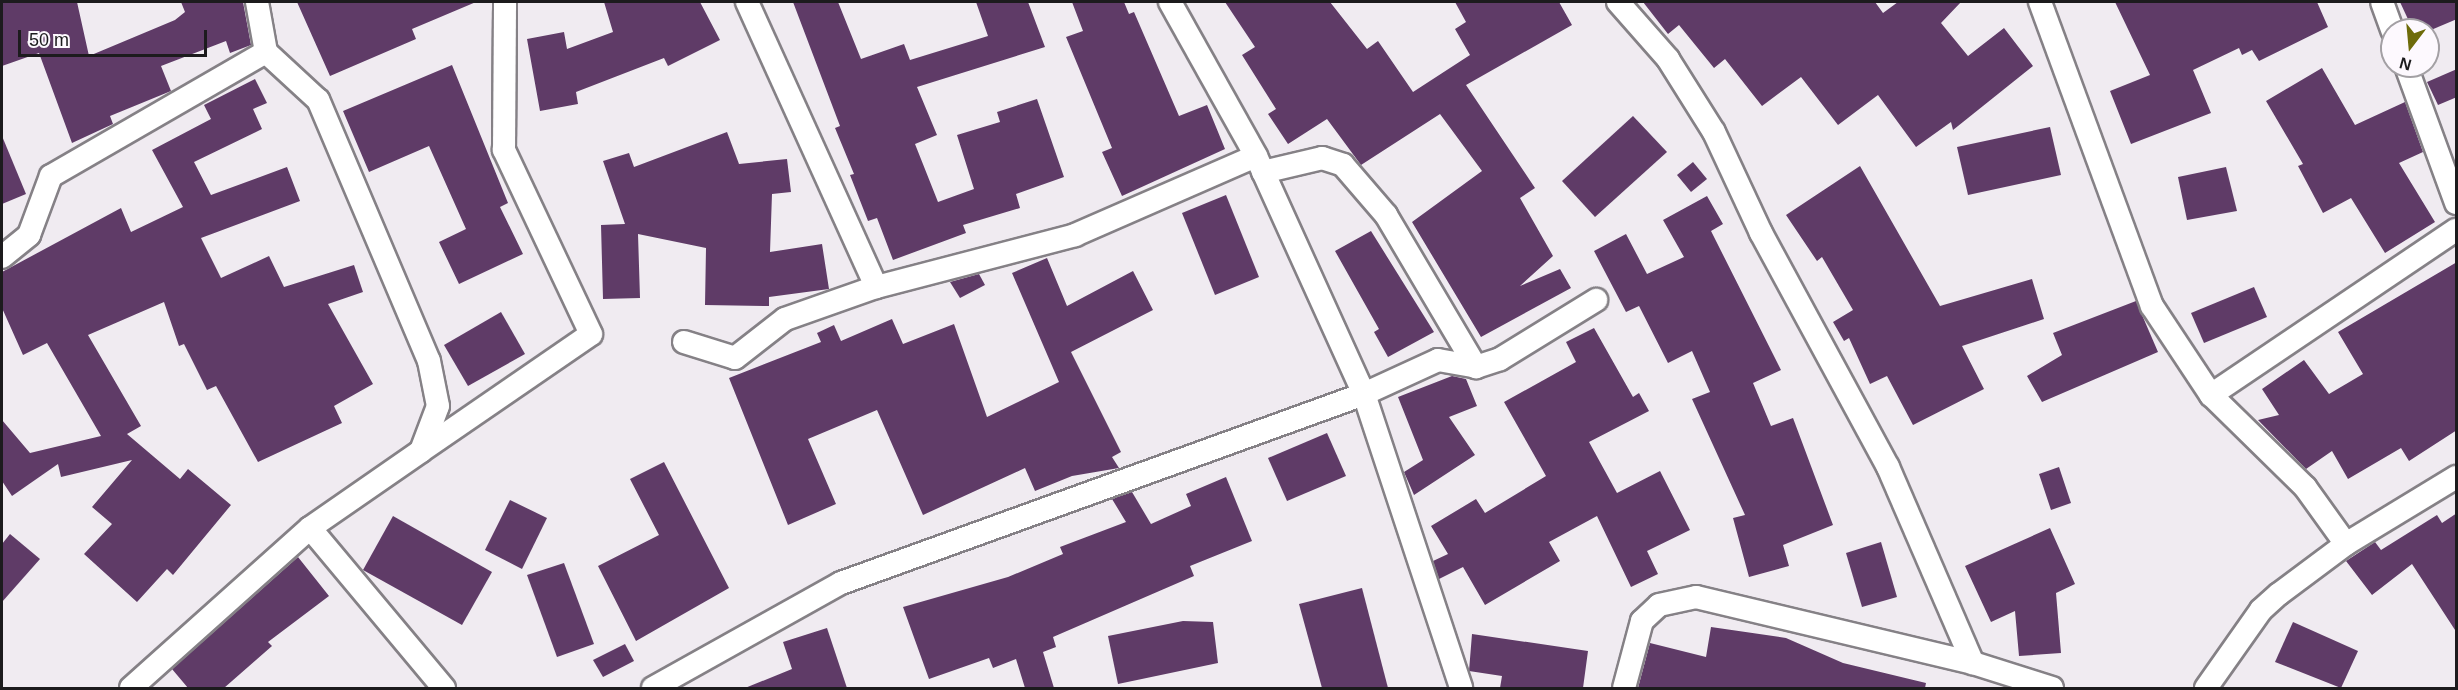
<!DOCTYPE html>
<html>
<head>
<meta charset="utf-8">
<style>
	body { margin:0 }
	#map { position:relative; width:2458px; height:690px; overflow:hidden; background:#f0ebf1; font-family:Arial,sans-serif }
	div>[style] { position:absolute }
	.building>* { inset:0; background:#5f3b67 }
	.roads { filter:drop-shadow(2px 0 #858186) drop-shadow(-2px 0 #858186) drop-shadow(0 2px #858186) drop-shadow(0 -2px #858186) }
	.minor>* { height:22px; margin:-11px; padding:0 11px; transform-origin:11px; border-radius:11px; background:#fff }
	span { translate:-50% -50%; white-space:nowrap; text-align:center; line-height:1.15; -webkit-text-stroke:6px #fdf9fe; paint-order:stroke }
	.frame { position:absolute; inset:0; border:3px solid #1c1b1d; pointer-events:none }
	.north { position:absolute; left:2380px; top:18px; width:60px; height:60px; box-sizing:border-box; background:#fdf9fe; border:2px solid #a3a0a4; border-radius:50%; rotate:196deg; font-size:16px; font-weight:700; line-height:24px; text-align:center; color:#1c1b1d }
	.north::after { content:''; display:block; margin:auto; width:21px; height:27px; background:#6e6c0a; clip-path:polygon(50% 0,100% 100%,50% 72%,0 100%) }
	.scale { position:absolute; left:18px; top:30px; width:189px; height:27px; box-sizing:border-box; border:3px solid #1c1b1d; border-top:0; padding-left:8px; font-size:18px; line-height:21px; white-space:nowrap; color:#1c1b1d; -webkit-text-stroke:4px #fdf9fe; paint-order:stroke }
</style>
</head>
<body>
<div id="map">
	<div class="building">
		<i style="clip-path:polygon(2px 2px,77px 2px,89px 56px,175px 20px,185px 12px,181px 2px,243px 2px,251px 45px,230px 53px,226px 41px,161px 66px,171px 91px,110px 116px,113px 124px,72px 143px,39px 53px,2px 66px)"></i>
		<i style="clip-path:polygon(297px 2px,476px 2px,412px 29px,416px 39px,330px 76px)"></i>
		<i style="clip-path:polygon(604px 2px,700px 2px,720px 40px,668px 66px,664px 58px,576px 92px,578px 104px,540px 111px,527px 39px,564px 32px,567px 49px,613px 32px)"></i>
		<i style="clip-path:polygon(793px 2px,838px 2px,861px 59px,904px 44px,910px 60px,988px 36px,976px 2px,1028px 2px,1045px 47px,917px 87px,937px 135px,915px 144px,938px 202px,974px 189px,957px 135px,1000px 122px,997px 112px,1037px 99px,1064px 177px,1016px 194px,1020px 208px,963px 225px,966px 233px,893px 260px,877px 218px,868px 221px,850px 175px,854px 174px,835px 128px,840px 126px)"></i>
		<i style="clip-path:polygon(1072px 2px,1124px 2px,1129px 14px,1134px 12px,1179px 116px,1207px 105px,1225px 149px,1122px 196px,1102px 152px,1112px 148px,1066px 37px,1083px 31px)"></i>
		<i style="clip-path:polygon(1225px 2px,1330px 2px,1367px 49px,1378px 41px,1413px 92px,1470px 55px,1455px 29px,1466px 22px,1455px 2px,1559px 2px,1572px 25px,1466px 85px,1535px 188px,1520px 198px,1553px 256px,1520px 286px,1560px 269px,1571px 288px,1481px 337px,1412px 222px,1482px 171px,1440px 114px,1361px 165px,1327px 119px,1288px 144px,1268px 114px,1276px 109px,1242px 55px,1255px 47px)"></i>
		<i style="clip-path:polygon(1643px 2px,1875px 2px,1883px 13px,1898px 2px,1961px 2px,1941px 23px,1968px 56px,2004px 28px,2033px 66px,1953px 130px,1951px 122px,1916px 147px,1878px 95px,1838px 125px,1801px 77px,1762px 106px,1725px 59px,1714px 68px,1679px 25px,1668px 34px)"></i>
		<i style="clip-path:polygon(2115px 2px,2317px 2px,2328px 27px,2259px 61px,2252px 50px,2242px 55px,2239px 48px,2193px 70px,2211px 113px,2131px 144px,2110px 91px,2150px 75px)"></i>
		<i style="clip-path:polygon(2400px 2px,2457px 2px,2457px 19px,2431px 30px,2413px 30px)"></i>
		<i style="clip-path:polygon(452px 65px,508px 203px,500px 207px,523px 254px,459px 284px,439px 242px,466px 229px,429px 146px,369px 172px,343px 111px)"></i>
		<i style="clip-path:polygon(2322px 68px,2355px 125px,2405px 102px,2423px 152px,2399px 163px,2435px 222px,2385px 253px,2351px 198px,2323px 213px,2298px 166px,2303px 164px,2266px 101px)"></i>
		<i style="clip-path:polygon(2457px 69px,2457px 97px,2438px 105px,2427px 82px)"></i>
		<i style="clip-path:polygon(255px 79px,267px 103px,253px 109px,262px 129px,194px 162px,211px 195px,287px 167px,300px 201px,201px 238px,221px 278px,269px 256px,284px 287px,354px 265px,363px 292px,328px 304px,373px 384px,334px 406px,342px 423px,258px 462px,216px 386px,207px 390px,184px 344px,179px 346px,164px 302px,88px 335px,141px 426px,127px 434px,180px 479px,188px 469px,231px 505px,173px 575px,167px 569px,137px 602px,84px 554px,112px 524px,92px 507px,132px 460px,61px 477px,58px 464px,12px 496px,2px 481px,2px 420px,30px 453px,101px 436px,47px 343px,23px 355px,2px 308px,2px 272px,121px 208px,131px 232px,183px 207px,152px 150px,211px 119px,204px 105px)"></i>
		<i style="clip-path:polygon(1633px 116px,1667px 152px,1595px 217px,1562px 181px)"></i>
		<i style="clip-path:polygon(2050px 127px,2061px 175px,1968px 195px,1957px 147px)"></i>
		<i style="clip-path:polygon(727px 132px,739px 164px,787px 159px,791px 192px,772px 194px,770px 252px,822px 244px,829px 289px,769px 297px,769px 306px,705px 305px,706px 248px,638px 234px,640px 298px,603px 299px,601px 225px,625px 224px,603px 161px,629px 153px,634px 167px)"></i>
		<i style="clip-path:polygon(2px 136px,26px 194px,2px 204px)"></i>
		<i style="clip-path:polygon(1693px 162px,1707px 179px,1691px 192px,1677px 175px)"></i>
		<i style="clip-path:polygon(1860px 166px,1940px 306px,2032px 279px,2044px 319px,1962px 346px,1984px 389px,1913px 425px,1887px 376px,1870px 384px,1849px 338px,1844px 341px,1833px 322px,1853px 310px,1822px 257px,1817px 261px,1786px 215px)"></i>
		<i style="clip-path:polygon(2226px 167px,2237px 211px,2187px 220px,2178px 177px)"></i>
		<i style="clip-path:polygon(1226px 195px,1259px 277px,1215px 295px,1182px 213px)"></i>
		<i style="clip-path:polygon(1707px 196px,1723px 224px,1711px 231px,1781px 370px,1753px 383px,1771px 426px,1793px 418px,1833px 525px,1783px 545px,1789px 566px,1749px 577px,1733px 518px,1745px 515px,1692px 399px,1710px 392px,1692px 351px,1668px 363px,1639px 306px,1626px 312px,1594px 251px,1626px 234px,1647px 274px,1684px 257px,1663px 220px)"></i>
		<i style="clip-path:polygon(1371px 231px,1434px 332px,1388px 357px,1374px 332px,1379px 329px,1335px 251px)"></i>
		<i style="clip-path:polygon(1047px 258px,1067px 306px,1133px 271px,1153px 310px,1071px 352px,1121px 452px,1112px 457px,1119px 468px,1072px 476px,1035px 491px,1025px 468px,923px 515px,877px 410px,808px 439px,836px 504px,788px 525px,729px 378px,821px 342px,817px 333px,834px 325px,841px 341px,892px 319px,903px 344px,954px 324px,987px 417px,1059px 382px,1012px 273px)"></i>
		<i style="clip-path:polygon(2457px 262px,2457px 430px,2409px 461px,2401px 448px,2348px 479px,2332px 451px,2306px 469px,2258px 420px,2279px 415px,2262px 389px,2304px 360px,2329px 394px,2363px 374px,2338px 332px)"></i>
		<i style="clip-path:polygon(979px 274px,985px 285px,960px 298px,950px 282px)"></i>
		<i style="clip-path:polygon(2254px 287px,2267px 317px,2204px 343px,2191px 313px)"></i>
		<i style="clip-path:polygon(2136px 301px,2158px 352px,2042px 402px,2027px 376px,2062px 355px,2053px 333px)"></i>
		<i style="clip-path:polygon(501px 312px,525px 354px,468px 386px,444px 345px)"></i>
		<i style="clip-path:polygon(1594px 328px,1633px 397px,1639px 393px,1649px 411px,1589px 442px,1617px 493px,1660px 471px,1690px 530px,1647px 551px,1658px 574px,1631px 587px,1597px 516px,1549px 542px,1560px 561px,1485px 605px,1463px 567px,1439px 579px,1433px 561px,1448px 554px,1431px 526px,1476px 499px,1485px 513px,1546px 476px,1504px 402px,1576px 362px,1566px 342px)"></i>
		<i style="clip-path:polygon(1452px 376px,1466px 379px,1477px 406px,1449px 417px,1475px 455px,1414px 495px,1404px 472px,1423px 460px,1398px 397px)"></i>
		<i style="clip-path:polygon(1327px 433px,1346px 476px,1287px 501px,1268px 458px)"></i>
		<i style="clip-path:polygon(664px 462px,729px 588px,636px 641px,598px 566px,659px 535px,630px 479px)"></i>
		<i style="clip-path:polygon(2059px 467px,2071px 503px,2051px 510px,2039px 474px)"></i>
		<i style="clip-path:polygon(1226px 477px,1252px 541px,1190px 566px,1194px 576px,1053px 637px,1056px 647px,1043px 652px,1054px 688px,1025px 688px,1016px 659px,993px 668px,989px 658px,929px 679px,903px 607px,1008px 577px,1063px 554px,1060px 547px,1126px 522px,1112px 499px,1132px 492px,1151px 524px,1191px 506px,1186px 494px)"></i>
		<i style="clip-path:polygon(510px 500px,547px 518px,522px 569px,485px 550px)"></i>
		<i style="clip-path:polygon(2457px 513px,2457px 633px,2412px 564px,2372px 595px,2346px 561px,2375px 542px,2381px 550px,2437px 515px,2442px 523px)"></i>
		<i style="clip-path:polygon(393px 516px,492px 572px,462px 625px,363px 570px)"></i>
		<i style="clip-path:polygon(2050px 528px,2075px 584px,2056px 593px,2061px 653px,2019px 656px,2015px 611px,1991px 622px,1965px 566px)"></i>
		<i style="clip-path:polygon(10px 534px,40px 559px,2px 602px,2px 544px)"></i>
		<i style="clip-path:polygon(1881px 542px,1897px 597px,1862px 607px,1846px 553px)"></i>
		<i style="clip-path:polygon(298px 557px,329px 596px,268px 642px,272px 646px,224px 688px,188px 688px,172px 669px)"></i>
		<i style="clip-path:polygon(564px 563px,594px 644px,557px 657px,527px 575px)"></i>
		<i style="clip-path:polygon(1362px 588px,1388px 688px,1322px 688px,1299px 604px)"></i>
		<i style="clip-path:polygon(1183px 621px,1213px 622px,1218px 663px,1118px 684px,1108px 636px)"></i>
		<i style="clip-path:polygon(2293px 622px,2358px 651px,2341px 688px,2275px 662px)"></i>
		<i style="clip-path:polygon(1711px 627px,1786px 638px,1843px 663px,1926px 683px,1925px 688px,1638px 688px,1650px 643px,1706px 657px)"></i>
		<i style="clip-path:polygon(827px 628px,847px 688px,745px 688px,792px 669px,783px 642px)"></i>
		<i style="clip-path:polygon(1472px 634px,1588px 651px,1583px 688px,1500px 688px,1502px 676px,1469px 671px)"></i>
		<i style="clip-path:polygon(625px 644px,634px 661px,603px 677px,593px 660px)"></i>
	</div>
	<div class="roads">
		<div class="minor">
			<i style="left:747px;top:2px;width:313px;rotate:65.6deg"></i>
			<i style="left:1170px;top:2px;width:176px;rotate:60.8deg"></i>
			<i style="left:1256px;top:156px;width:261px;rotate:65.6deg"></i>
			<i style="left:1364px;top:394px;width:310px;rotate:71.7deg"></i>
			<i style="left:1618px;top:2px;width:76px;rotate:48.7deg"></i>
			<i style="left:1668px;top:59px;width:86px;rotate:57.8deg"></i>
			<i style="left:1714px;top:132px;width:111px;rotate:65deg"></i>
			<i style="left:1761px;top:233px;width:266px;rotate:61.5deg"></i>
			<i style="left:1888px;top:467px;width:214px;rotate:66.6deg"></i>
			<i style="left:2040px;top:2px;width:324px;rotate:69.8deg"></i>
			<i style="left:2152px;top:306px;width:107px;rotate:56.5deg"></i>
			<i style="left:2211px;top:395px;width:132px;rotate:44.4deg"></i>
			<i style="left:2305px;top:487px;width:70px;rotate:54.3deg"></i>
			<i style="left:2382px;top:2px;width:30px;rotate:70deg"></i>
			<i style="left:2406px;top:66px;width:146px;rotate:69.9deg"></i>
			<i style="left:1263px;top:172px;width:61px;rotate:-13.3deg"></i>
			<i style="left:1322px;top:158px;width:22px;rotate:18deg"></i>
			<i style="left:1343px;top:165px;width:66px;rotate:49.3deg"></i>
			<i style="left:1386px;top:215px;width:177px;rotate:59.4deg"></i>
			<i style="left:2px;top:257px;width:35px;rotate:-39deg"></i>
			<i style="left:29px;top:235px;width:63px;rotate:-69.6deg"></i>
			<i style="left:51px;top:176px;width:248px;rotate:-30deg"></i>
			<i style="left:684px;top:342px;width:53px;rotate:17.4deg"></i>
			<i style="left:735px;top:358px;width:63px;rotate:-38deg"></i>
			<i style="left:785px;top:319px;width:96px;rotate:-19.4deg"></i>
			<i style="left:876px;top:287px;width:206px;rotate:-14.6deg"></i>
			<i style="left:1075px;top:235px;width:197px;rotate:-23.6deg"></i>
			<i style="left:2211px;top:395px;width:295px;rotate:-34deg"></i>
			<i style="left:421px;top:451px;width:206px;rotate:-34.5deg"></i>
			<i style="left:591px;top:334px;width:204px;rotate:-115.3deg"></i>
			<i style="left:504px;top:150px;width:148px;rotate:-89.6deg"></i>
			<i style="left:310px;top:528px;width:209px;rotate:50.1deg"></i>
			<i style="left:131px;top:688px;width:240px;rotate:-41.8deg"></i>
			<i style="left:310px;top:528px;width:135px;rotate:-34.7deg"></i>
			<i style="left:421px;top:451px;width:48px;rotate:-69.3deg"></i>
			<i style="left:438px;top:406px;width:46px;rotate:-101.3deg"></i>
			<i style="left:429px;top:361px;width:284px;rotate:-113deg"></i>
			<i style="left:318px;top:100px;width:71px;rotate:-137.3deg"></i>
			<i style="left:266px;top:52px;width:51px;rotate:-100.2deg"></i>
			<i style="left:653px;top:688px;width:215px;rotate:-29.2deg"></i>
			<i style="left:841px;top:583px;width:556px;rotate:-19.87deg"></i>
			<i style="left:1364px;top:394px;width:81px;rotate:-24.7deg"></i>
			<i style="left:1438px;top:360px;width:39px;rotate:10deg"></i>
			<i style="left:1476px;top:367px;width:25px;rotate:-18deg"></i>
			<i style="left:1500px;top:359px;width:113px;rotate:-31.6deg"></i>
			<i style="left:1624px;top:688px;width:69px;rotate:-75deg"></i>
			<i style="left:1642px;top:621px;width:23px;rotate:-43deg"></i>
			<i style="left:1659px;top:605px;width:38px;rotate:-12deg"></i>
			<i style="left:1696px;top:597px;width:285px;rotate:13.4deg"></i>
			<i style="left:1973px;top:663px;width:83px;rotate:17.6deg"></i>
			<i style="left:2206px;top:688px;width:95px;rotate:-54.8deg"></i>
			<i style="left:2261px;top:610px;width:24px;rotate:-42deg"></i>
			<i style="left:2279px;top:594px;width:84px;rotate:-36.7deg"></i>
			<i style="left:2346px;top:544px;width:129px;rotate:-31.3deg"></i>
		</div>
	</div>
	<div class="frame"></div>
	<div class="north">N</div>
	<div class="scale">50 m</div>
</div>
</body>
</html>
